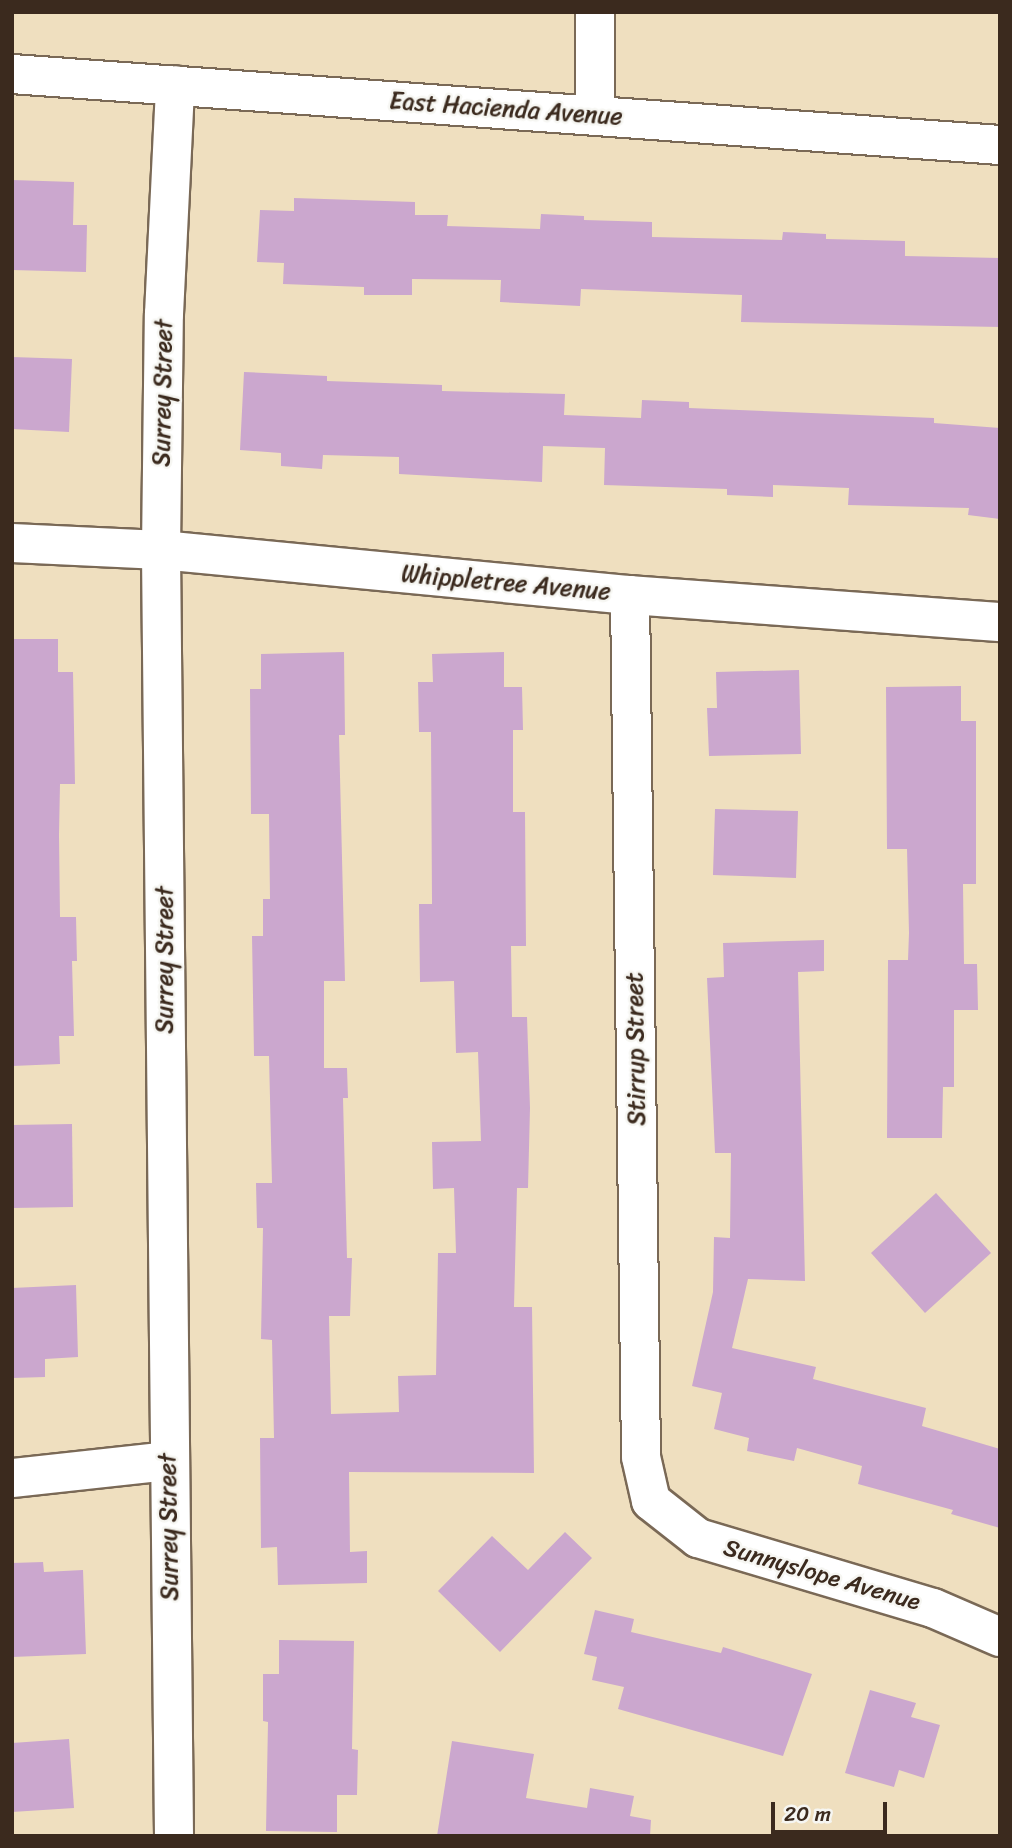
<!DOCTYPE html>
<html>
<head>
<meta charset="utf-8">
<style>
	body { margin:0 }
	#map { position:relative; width:1012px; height:1848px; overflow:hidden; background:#efdfbf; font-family:Sriracha,sans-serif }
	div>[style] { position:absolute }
	.building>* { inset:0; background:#cba7ce }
	.roads { filter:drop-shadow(2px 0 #7a6956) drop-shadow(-2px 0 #7a6956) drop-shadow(0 2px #7a6956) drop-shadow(0 -2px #7a6956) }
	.minor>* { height:38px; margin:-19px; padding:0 19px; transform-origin:19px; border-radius:19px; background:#fff }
	.major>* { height:38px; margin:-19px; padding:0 19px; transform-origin:19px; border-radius:19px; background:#fff }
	span { translate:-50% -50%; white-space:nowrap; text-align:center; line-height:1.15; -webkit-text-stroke:5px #f6f6f2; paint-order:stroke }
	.street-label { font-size:24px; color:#3b2a1e }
	.frame { position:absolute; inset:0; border:14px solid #3b2a1e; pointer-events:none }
	.scale { position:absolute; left:771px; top:1802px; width:116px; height:32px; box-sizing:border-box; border:4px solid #3b2a1e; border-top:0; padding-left:9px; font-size:21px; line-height:24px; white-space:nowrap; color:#3b2a1e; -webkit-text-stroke:5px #f6f6f2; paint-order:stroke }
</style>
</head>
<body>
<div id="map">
	<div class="building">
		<i style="clip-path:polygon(12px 180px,74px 182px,73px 225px,87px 225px,86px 272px,12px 270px)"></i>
		<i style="clip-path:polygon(294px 198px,415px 202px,415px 215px,448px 215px,447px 226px,540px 229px,541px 214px,584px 216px,584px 220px,652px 222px,652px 237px,782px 240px,783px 232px,826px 234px,826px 239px,905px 241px,905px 256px,1000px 258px,1000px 327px,741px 322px,742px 295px,581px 289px,580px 306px,500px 302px,501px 280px,412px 279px,412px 295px,364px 295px,364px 287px,283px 284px,284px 263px,257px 262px,260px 210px,294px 211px)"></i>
		<i style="clip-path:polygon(12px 357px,72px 359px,69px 432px,12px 429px)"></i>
		<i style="clip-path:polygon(244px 372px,327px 376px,327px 381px,442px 385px,442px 391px,565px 394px,564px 415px,641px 418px,642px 400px,689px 402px,689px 408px,934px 418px,934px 423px,1000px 428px,1000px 519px,968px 515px,969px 508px,848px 505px,849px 488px,773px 485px,773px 497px,727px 495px,727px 489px,604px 485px,605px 448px,543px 446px,542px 482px,399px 474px,399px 457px,323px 455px,322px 469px,281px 466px,281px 453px,240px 450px)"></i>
		<i style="clip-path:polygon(12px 639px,58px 639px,58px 672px,73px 672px,75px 784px,60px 784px,59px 835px,60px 917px,76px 917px,77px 961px,72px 961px,74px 1036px,59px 1036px,60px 1064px,12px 1066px)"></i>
		<i style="clip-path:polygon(344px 652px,345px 735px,339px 735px,345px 981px,324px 981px,324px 1068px,347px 1068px,348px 1098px,343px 1098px,347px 1258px,352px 1258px,350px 1316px,329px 1316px,331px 1414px,399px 1412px,398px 1376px,436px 1375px,438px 1253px,456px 1253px,454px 1188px,433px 1189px,432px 1142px,481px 1141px,478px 1052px,456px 1053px,454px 981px,420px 982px,419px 904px,432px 904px,431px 732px,419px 732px,418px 682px,433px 682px,432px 654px,504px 652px,504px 687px,522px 687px,523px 730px,513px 730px,513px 812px,525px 812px,526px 946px,511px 946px,512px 1017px,527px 1017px,530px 1108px,528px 1188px,517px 1188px,514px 1307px,532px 1307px,534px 1473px,349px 1472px,350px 1552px,367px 1551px,367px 1583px,278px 1585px,277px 1547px,261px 1548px,260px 1438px,274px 1438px,272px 1340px,261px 1339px,263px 1228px,257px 1228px,256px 1183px,272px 1183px,269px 1056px,254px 1056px,252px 936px,263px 936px,263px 899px,270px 899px,269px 814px,251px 814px,250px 689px,261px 689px,261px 654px)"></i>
		<i style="clip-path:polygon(799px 670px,801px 754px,709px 756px,707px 708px,717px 708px,716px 672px)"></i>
		<i style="clip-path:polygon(961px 686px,961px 721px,976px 721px,976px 884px,963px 884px,964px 964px,977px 964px,978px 1010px,954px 1010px,954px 1087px,943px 1087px,942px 1138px,887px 1138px,888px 960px,908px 960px,909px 933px,907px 849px,887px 849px,886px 687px)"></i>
		<i style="clip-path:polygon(715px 809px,798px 811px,796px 878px,713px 875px)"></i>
		<i style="clip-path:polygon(824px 940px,824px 971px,798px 972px,805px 1281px,748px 1279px,732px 1348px,816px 1367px,813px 1379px,926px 1408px,922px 1426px,1000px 1449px,1000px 1528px,951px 1514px,953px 1510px,858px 1484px,862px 1466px,797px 1448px,794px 1461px,747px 1451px,749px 1438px,714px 1429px,722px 1393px,692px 1386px,713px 1292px,714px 1237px,730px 1238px,731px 1153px,715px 1153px,707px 978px,724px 977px,723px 943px)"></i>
		<i style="clip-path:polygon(72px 1124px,73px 1207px,12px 1208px,12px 1125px)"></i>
		<i style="clip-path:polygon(936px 1193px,991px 1253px,925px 1313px,871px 1253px)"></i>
		<i style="clip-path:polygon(76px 1285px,78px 1357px,45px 1359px,45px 1377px,12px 1378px,12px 1288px)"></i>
		<i style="clip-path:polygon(565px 1532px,592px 1558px,500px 1652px,438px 1591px,492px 1536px,528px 1570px)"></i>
		<i style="clip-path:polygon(43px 1562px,44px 1572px,83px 1570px,86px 1654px,12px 1657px,12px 1563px)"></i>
		<i style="clip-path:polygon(595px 1610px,634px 1619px,631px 1632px,721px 1653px,723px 1647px,812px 1674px,783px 1756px,618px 1709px,624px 1687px,592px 1680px,597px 1657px,584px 1654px)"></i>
		<i style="clip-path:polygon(279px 1640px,354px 1641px,352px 1749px,358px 1750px,357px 1795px,337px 1795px,337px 1832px,266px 1831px,268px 1722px,263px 1721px,263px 1674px,279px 1674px)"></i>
		<i style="clip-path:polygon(870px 1690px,916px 1703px,911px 1717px,940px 1725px,924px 1778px,899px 1770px,894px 1787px,845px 1773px)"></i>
		<i style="clip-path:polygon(69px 1739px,74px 1808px,12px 1812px,12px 1743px)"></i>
		<i style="clip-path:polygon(452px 1741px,534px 1754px,526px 1798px,587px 1808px,590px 1788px,634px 1796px,630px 1816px,651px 1820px,650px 1836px,437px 1836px)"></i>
	</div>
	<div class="roads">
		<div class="minor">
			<i style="left:595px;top:12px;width:104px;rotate:90deg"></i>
			<i style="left:12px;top:543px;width:149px;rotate:2.7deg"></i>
			<i style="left:161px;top:550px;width:471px;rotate:5.5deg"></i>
			<i style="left:630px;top:595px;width:371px;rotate:4.2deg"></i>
			<i style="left:630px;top:595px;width:862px;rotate:89.27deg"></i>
			<i style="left:641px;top:1457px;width:45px;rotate:77.2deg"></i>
			<i style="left:651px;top:1501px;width:60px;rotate:38.2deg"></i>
			<i style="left:698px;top:1538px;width:245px;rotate:16.6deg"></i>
			<i style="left:933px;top:1608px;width:73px;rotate:23.4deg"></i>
			<i style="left:12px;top:1478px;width:158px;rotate:-6.2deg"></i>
			<i style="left:174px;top:1836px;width:1286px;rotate:-90.58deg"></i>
			<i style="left:161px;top:550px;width:236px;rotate:-89.3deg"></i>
			<i style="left:164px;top:314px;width:229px;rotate:-87.2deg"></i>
		</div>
		<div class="major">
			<i style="left:12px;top:74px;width:991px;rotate:4.11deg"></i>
		</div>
	</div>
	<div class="street-label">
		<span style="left:506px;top:109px;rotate:4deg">East Hacienda Avenue</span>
		<span style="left:163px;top:393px;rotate:-89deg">Surrey Street</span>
		<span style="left:506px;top:583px;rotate:5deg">Whippletree Avenue</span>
		<span style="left:165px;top:960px;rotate:-90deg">Surrey Street</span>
		<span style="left:636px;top:1049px;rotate:-91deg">Stirrup Street</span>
		<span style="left:169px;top:1527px;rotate:-91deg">Surrey Street</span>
		<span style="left:822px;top:1575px;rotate:16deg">Sunnyslope Avenue</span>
	</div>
	<div class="frame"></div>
	<div class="scale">20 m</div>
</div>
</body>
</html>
